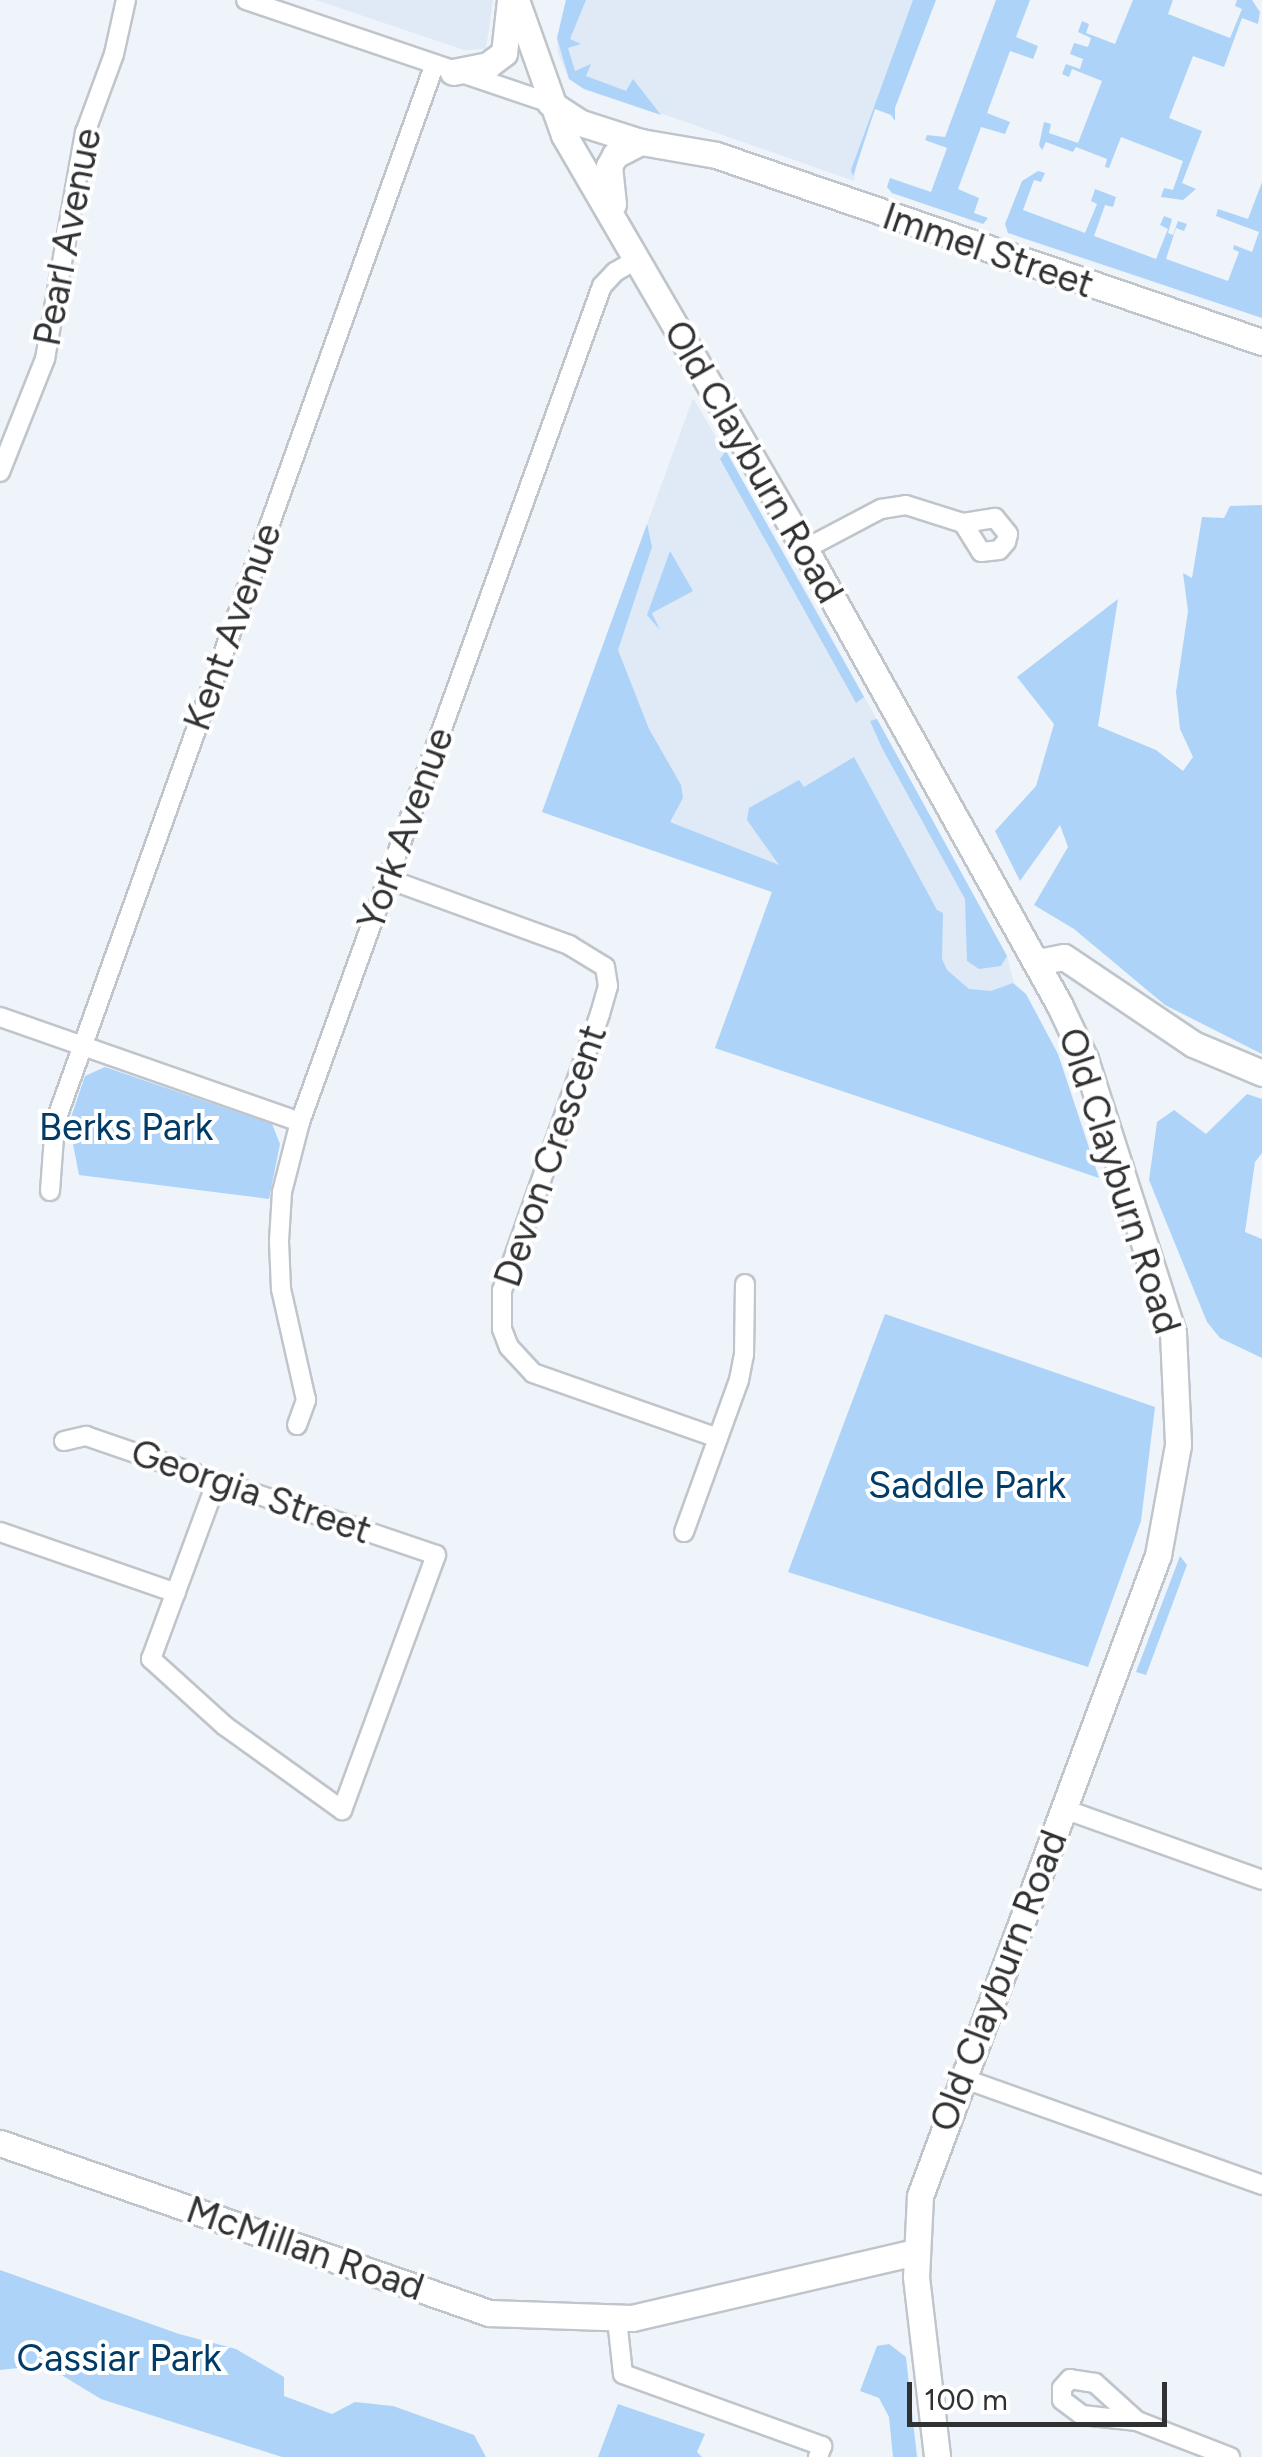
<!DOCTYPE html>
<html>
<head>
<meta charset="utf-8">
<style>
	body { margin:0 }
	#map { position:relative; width:1262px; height:2457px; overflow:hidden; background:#eef4fa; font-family:Figtree,sans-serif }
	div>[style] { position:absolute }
	.built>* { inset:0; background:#dfeaf6 }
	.green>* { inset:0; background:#add3f8 }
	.roads { filter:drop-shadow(2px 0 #bfc5ca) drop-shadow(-2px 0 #bfc5ca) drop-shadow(0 2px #bfc5ca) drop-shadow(0 -2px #bfc5ca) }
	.street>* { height:18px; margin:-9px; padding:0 9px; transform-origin:9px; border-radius:9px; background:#fff }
	.secondary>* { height:25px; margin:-12.5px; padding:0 12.5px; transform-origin:12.5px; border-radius:12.5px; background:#fff }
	span { translate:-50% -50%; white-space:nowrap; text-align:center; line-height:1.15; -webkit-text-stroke:8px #fff; paint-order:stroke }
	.street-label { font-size:38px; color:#2f3133 }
	.park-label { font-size:38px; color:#013c68 }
	.scale { position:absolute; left:907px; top:2382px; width:260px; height:45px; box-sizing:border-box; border:5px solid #2f3133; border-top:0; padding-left:12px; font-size:30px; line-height:35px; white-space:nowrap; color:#2f3133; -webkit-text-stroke:8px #fff; paint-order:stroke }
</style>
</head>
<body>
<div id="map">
	<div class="built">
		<i style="clip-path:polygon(316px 0,493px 0,486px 49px,464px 50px)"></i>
		<i style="clip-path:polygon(566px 0,915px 0,858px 156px,854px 181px,577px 84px,569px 79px,558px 53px,557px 38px)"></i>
		<i style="clip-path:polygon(693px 398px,802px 584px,988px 921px,1007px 956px,1015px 987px,1026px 994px,1058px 1054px,1099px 1178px,715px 1048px,772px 892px,542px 812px)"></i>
	</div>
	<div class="green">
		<i style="clip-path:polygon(566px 0,586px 0,570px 39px,581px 44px,568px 48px,575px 71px,591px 64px,586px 76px,626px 91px,633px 79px,661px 115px,584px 89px,569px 79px,557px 38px)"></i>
		<i style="clip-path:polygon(913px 0,936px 0,895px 108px,895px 121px,891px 115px,875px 109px,853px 176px,851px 170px)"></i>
		<i style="clip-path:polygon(996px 0,1030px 0,1016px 37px,1038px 46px,1033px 59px,1010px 51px,987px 113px,1010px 122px,1005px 134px,981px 127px,958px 189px,979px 198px,974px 213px,988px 218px,983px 224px,892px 193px,887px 187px,890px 178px,931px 192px,947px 148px,925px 140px,927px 135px,945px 137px)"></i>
		<i style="clip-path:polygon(1133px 0,1173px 0,1168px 14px,1230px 38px,1242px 9px,1235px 6px,1237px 0,1252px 0,1260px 12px,1258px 24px,1242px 18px,1224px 67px,1193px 56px,1169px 118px,1202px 131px,1182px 183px,1196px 189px,1183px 200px,1161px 197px,1164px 188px,1173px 190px,1183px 161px,1121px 137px,1109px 168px,1105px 167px,1107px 159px,1076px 147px,1073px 152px,1046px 142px,1042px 150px,1039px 145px,1044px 122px,1051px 124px,1049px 133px,1078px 143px,1102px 81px,1072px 69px,1069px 77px,1062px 74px,1066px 64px,1080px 69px,1083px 59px,1070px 54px,1074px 43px,1088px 47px,1091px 38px,1078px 32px,1082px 21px,1089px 24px,1086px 33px,1115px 44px)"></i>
		<i style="clip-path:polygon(1038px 171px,1045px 173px,1041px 182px,1034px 180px,1023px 210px,1085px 233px,1097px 204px,1091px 201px,1095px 189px,1116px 197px,1113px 207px,1105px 205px,1094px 236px,1156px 259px,1168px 229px,1160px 225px,1164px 216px,1172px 219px,1168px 233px,1173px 235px,1178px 221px,1187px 224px,1184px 231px,1176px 228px,1166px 259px,1228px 281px,1239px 252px,1233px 249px,1234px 245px,1252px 252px,1259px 232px,1216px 216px,1218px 209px,1248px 219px,1262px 182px,1262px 318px,1008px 233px,1005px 224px,1022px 181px)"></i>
		<i style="clip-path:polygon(726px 451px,864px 697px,856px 703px,720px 459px)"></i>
		<i style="clip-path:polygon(1262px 505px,1262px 1054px,1165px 1005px,1074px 929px,1034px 905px,1068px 847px,1060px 825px,1020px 881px,995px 831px,1036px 786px,1054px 724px,1017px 677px,1118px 599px,1098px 726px,1156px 750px,1183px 771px,1193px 757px,1180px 729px,1176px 692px,1188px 611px,1183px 573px,1192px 578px,1202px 517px,1224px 518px,1230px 506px)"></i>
		<i style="clip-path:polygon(647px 524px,652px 547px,618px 650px,649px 729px,681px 785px,683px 798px,670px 822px,779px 865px,747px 820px,749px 808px,799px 780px,804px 787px,854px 757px,937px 910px,943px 913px,942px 959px,947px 970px,969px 989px,991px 991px,1013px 983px,1026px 994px,1058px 1054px,1099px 1178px,715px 1048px,772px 892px,542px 812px)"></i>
		<i style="clip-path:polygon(670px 551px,693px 591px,652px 613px,660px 630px,647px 615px)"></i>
		<i style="clip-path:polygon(877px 719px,1007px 956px,1001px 966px,979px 969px,967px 961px,965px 899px,882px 748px,870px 721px)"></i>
		<i style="clip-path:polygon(105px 1067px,272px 1124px,280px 1144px,269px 1199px,79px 1175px,69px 1123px,85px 1076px)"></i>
		<i style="clip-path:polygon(1247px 1094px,1262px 1099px,1262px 1153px,1255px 1162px,1245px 1232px,1262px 1239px,1262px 1358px,1220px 1338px,1207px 1322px,1149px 1180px,1157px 1122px,1174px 1110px,1206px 1134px)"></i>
		<i style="clip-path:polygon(885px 1314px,1155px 1407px,1141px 1521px,1088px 1667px,788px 1572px)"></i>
		<i style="clip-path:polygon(1180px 1556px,1187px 1565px,1146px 1675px,1136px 1672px)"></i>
		<i style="clip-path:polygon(0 2270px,179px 2334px,236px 2349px,284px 2377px,284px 2396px,332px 2414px,355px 2402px,393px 2406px,474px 2435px,486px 2457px,282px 2457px,101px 2399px,45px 2365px,0 2370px)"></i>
		<i style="clip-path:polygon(889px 2344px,906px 2357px,917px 2457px,893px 2457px,889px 2417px,879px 2398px,860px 2391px,877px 2346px)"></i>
		<i style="clip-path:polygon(618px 2404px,705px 2434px,697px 2452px,702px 2457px,598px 2457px)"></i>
	</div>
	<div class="roads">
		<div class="street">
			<i style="left:246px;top:0;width:321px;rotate:18.7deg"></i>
			<i style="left:0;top:472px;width:122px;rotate:-68.3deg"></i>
			<i style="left:45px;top:359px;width:230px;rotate:-80deg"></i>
			<i style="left:85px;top:133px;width:84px;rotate:-69.8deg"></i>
			<i style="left:114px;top:54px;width:55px;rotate:-77.5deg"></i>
			<i style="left:805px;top:549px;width:86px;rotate:-27.8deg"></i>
			<i style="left:881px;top:509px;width:25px;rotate:-9deg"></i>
			<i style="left:906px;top:505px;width:60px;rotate:17.5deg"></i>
			<i style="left:963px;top:523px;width:34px;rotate:58deg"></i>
			<i style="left:981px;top:552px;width:18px;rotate:-6deg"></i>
			<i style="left:999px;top:550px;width:11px;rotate:-49deg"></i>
			<i style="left:1006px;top:542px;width:8px;rotate:-76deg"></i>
			<i style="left:1008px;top:534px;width:21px;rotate:-129deg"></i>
			<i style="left:995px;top:518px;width:32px;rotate:171deg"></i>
			<i style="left:388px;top:879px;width:193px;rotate:20deg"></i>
			<i style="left:569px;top:945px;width:42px;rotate:31.4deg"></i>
			<i style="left:605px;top:967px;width:19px;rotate:81deg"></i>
			<i style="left:608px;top:986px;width:29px;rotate:106deg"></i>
			<i style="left:600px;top:1014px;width:293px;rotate:109.5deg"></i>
			<i style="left:502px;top:1290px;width:39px;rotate:90deg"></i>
			<i style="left:502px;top:1329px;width:19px;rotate:69deg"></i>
			<i style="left:509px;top:1347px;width:35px;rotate:47deg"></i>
			<i style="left:533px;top:1373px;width:196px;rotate:19.4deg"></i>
			<i style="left:0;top:1017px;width:318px;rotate:19.3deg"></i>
			<i style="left:50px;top:1191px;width:68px;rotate:-85.8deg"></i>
			<i style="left:55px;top:1123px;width:1123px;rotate:-70.27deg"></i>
			<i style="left:297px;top:1425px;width:27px;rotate:-70deg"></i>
			<i style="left:306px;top:1400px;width:114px;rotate:-102.7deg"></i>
			<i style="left:281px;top:1289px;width:48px;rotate:-92.4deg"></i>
			<i style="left:279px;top:1241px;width:49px;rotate:-86.5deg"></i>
			<i style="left:282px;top:1192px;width:72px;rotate:-75.6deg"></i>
			<i style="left:300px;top:1122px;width:889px;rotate:-70.14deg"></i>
			<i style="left:602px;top:286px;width:19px;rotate:-47deg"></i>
			<i style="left:615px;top:272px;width:24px;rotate:-30deg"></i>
			<i style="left:64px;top:1441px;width:23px;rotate:-13deg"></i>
			<i style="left:86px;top:1436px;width:139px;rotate:19deg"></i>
			<i style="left:217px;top:1481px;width:57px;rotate:18.4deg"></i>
			<i style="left:271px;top:1499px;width:174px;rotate:18.7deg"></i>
			<i style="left:436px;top:1555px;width:272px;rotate:110.2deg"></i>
			<i style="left:342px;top:1810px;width:144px;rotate:-144.3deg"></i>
			<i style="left:225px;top:1726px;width:100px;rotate:-137.8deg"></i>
			<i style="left:151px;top:1659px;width:190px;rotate:-69.7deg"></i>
			<i style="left:0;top:1532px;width:186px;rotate:19.1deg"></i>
			<i style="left:684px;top:1532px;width:162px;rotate:-70.1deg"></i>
			<i style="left:739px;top:1380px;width:25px;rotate:-79deg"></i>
			<i style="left:744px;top:1355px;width:71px;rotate:-89.2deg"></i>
			<i style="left:1064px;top:1809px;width:210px;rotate:19.7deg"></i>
			<i style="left:962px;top:2078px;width:319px;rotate:19.6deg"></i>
			<i style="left:617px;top:2319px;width:55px;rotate:83.8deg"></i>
			<i style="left:623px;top:2374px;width:212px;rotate:19.9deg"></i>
			<i style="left:822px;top:2446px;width:12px;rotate:110deg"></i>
			<i style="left:1137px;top:2421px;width:57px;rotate:-137.9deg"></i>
			<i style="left:1095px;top:2383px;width:25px;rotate:-171deg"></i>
			<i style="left:1070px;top:2379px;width:12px;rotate:132deg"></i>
			<i style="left:1062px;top:2388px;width:12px;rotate:90deg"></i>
			<i style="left:1062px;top:2400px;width:25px;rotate:37deg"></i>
			<i style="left:1082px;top:2415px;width:55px;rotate:6.2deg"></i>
			<i style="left:1137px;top:2421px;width:100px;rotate:21.2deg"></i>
		</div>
		<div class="secondary">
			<i style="left:516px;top:0;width:143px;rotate:70.4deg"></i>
			<i style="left:564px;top:135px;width:479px;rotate:59.8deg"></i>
			<i style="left:805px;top:549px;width:521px;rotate:60.83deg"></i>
			<i style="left:1059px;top:1004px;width:61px;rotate:64.7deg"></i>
			<i style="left:1085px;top:1059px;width:288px;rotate:72.2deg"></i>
			<i style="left:1173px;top:1333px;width:112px;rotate:87.4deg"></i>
			<i style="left:1178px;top:1445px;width:112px;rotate:100.3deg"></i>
			<i style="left:1158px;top:1555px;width:684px;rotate:110.37deg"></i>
			<i style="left:920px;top:2196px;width:81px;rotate:92.8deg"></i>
			<i style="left:916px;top:2277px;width:181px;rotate:83.3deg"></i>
			<i style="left:453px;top:72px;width:36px;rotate:-11deg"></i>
			<i style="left:488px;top:65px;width:20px;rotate:-37deg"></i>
			<i style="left:504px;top:53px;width:53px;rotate:-83.5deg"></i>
			<i style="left:550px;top:103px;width:37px;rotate:33deg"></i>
			<i style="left:581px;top:123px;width:63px;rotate:17.6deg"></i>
			<i style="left:641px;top:142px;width:76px;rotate:9.8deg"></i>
			<i style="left:716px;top:155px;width:577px;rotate:18.91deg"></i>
			<i style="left:613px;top:204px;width:38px;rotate:-96deg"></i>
			<i style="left:609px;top:166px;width:13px;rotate:-61deg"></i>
			<i style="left:615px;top:155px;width:29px;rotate:-27deg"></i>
			<i style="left:1038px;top:962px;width:26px;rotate:-11deg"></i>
			<i style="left:1064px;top:957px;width:156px;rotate:34deg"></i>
			<i style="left:1193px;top:1044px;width:75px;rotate:22.8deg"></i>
			<i style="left:0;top:2143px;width:518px;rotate:19.17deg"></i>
			<i style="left:489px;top:2313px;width:143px;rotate:2deg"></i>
			<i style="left:632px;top:2318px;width:291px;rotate:-13.1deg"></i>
		</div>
	</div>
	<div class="street-label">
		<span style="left:68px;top:237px;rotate:-79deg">Pearl Avenue</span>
		<span style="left:988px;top:251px;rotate:19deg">Immel Street</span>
		<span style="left:753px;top:462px;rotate:60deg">Old Clayburn Road</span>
		<span style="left:233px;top:627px;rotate:-70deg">Kent Avenue</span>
		<span style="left:406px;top:829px;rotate:-70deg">York Avenue</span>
		<span style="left:551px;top:1156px;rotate:-71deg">Devon Crescent</span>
		<span style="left:1119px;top:1181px;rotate:72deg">Old Clayburn Road</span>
		<span style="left:251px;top:1492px;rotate:19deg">Georgia Street</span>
		<span style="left:999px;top:1981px;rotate:-69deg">Old Clayburn Road</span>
		<span style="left:305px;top:2249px;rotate:19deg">McMillan Road</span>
	</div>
	<div class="park-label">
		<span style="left:126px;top:1128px">Berks Park</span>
		<span style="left:967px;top:1486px">Saddle Park</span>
		<span style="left:119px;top:2359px">Cassiar Park</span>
	</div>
	<div class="scale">100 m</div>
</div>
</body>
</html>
